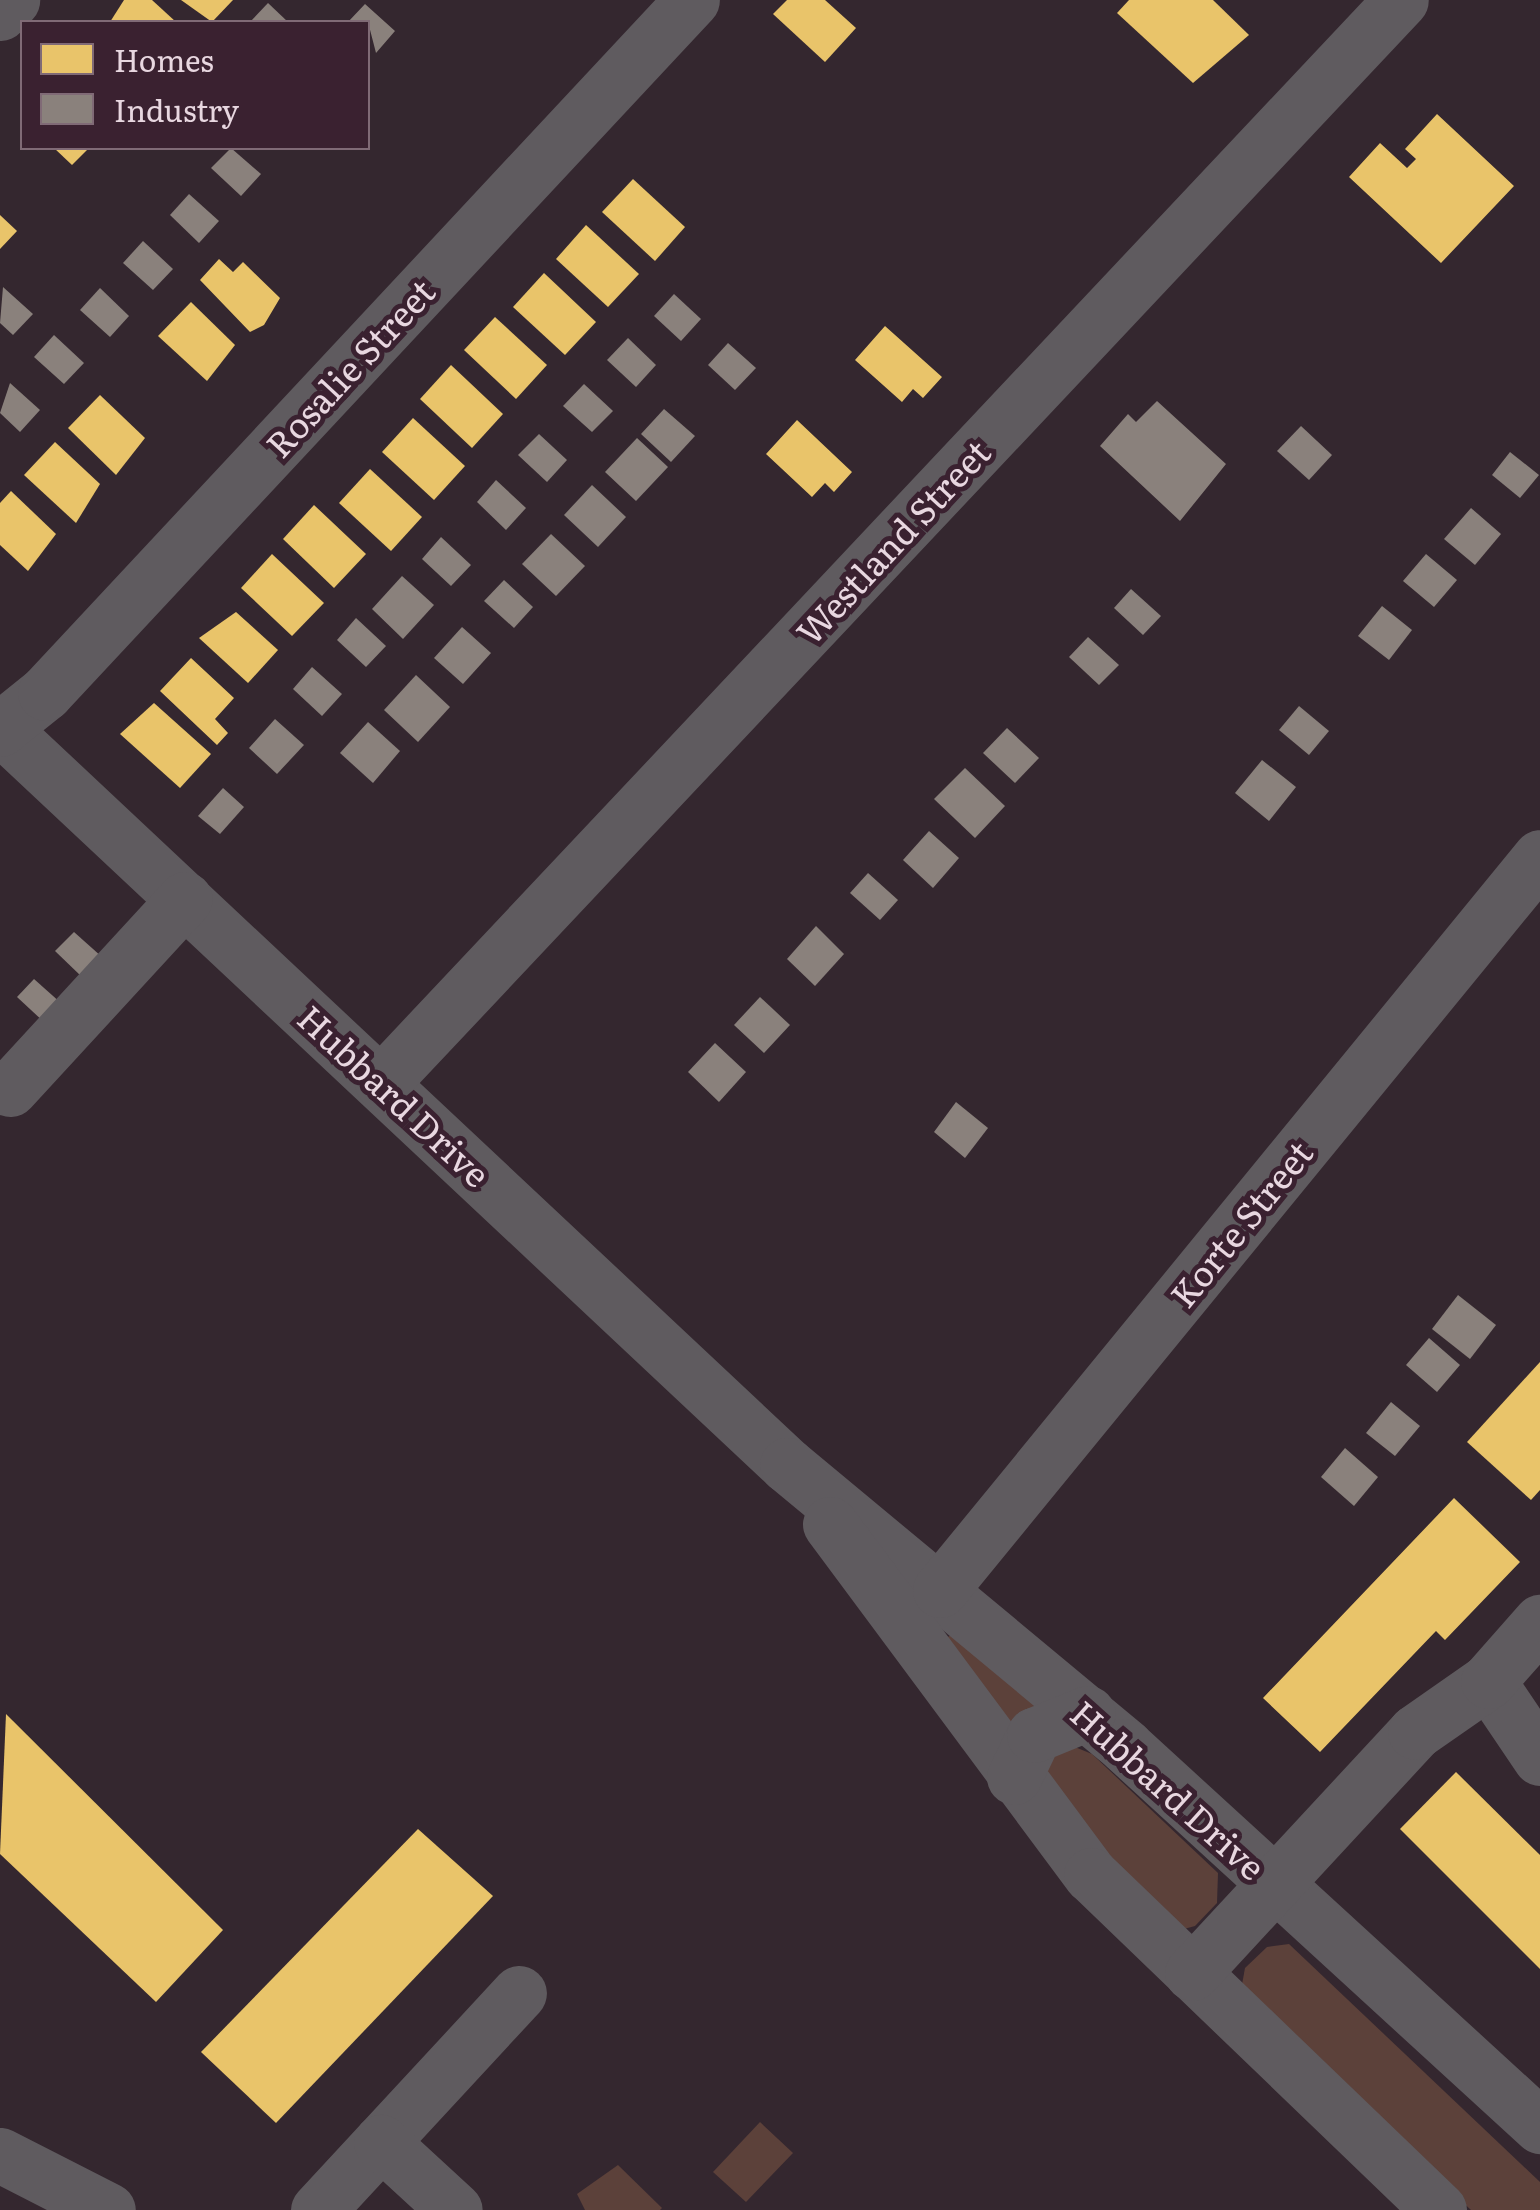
<!DOCTYPE html>
<html>
<head>
<meta charset="utf-8">
<style>
	body { margin:0 }
	#map { position:relative; width:1540px; height:2210px; overflow:hidden; background:#34272f; font-family:Literata,serif }
	div>[style] { position:absolute }
	.green>* { inset:0; background:#5c413a }
	.homes>* { inset:0; background:#e9c46a }
	.industry>* { inset:0; background:#8a817c }
	.minor>* { height:55px; margin:-27.5px; padding:0 27.5px; transform-origin:27.5px; border-radius:27.5px; background:#5f5b5f }
	span { translate:-50% -50%; white-space:nowrap; text-align:center; line-height:1.15; -webkit-text-stroke:10px #3a2130; paint-order:stroke }
	.street-label { font-size:35px; color:#e8d7e0 }
	.legend { position:absolute; left:20px; top:20px; width:350px; height:130px; box-sizing:border-box; background:#3a2130; border:2px solid #806a76; margin:0; padding:12px 18px; list-style:none; font-size:30px; color:#e8d7e0 }
	.legend li { display:flex; align-items:center; gap:20px; height:50px }
	.legend b { width:50px; border:2px solid #806a76 }
</style>
</head>
<body>
<div id="map">
	<div class="green">
		<i style="clip-path:polygon(951px 1635px,1036px 1704px,1000px 1742px,943px 1640px)"></i>
		<i style="clip-path:polygon(1070px 1745px,1092px 1754px,1218px 1873px,1217px 1903px,1195px 1926px,1184px 1929px,1042px 1800px,1038px 1768px)"></i>
		<i style="clip-path:polygon(1289px 1944px,1540px 2182px,1540px 2210px,1471px 2210px,1252px 2005px,1241px 1990px,1245px 1968px,1267px 1947px)"></i>
		<i style="clip-path:polygon(760px 2122px,793px 2153px,746px 2202px,713px 2172px)"></i>
		<i style="clip-path:polygon(618px 2165px,662px 2208px,660px 2210px,585px 2210px,577px 2194px)"></i>
	</div>
	<div class="homes">
		<i style="clip-path:polygon(124px 0,152px 0,176px 22px,110px 22px)"></i>
		<i style="clip-path:polygon(181px 0,233px 0,212px 22px)"></i>
		<i style="clip-path:polygon(787px 0,825px 0,856px 28px,825px 62px,773px 14px)"></i>
		<i style="clip-path:polygon(1129px 0,1213px 0,1249px 35px,1193px 83px,1117px 13px)"></i>
		<i style="clip-path:polygon(1437px 114px,1514px 186px,1441px 263px,1349px 177px,1380px 143px,1407px 168px,1416px 159px,1405px 149px)"></i>
		<i style="clip-path:polygon(54px 148px,89px 148px,72px 165px)"></i>
		<i style="clip-path:polygon(633px 179px,685px 227px,655px 261px,602px 212px)"></i>
		<i style="clip-path:polygon(0 215px,17px 231px,0 249px)"></i>
		<i style="clip-path:polygon(586px 225px,639px 274px,608px 307px,556px 259px)"></i>
		<i style="clip-path:polygon(219px 259px,233px 272px,243px 262px,280px 298px,264px 325px,250px 332px,200px 280px)"></i>
		<i style="clip-path:polygon(544px 273px,596px 322px,565px 355px,513px 307px)"></i>
		<i style="clip-path:polygon(191px 302px,235px 345px,207px 381px,158px 336px)"></i>
		<i style="clip-path:polygon(495px 317px,547px 365px,516px 399px,464px 350px)"></i>
		<i style="clip-path:polygon(885px 326px,942px 377px,923px 398px,913px 389px,902px 402px,855px 360px)"></i>
		<i style="clip-path:polygon(451px 365px,503px 414px,472px 448px,420px 399px)"></i>
		<i style="clip-path:polygon(100px 395px,145px 438px,116px 475px,68px 428px)"></i>
		<i style="clip-path:polygon(413px 418px,465px 466px,434px 500px,382px 452px)"></i>
		<i style="clip-path:polygon(797px 420px,852px 472px,834px 492px,825px 483px,812px 497px,766px 454px)"></i>
		<i style="clip-path:polygon(55px 442px,100px 484px,76px 523px,24px 475px)"></i>
		<i style="clip-path:polygon(370px 469px,422px 517px,391px 551px,339px 503px)"></i>
		<i style="clip-path:polygon(11px 491px,56px 534px,28px 571px,0 545px,0 503px)"></i>
		<i style="clip-path:polygon(314px 505px,366px 554px,334px 588px,283px 539px)"></i>
		<i style="clip-path:polygon(272px 554px,324px 603px,292px 636px,241px 588px)"></i>
		<i style="clip-path:polygon(236px 612px,278px 650px,248px 683px,199px 638px)"></i>
		<i style="clip-path:polygon(191px 658px,234px 698px,215px 719px,228px 733px,217px 745px,160px 691px)"></i>
		<i style="clip-path:polygon(154px 703px,211px 754px,180px 788px,120px 734px)"></i>
		<i style="clip-path:polygon(1540px 1362px,1540px 1490px,1531px 1500px,1467px 1442px)"></i>
		<i style="clip-path:polygon(1454px 1498px,1520px 1562px,1445px 1640px,1436px 1631px,1320px 1752px,1263px 1698px)"></i>
		<i style="clip-path:polygon(6px 1714px,223px 1930px,156px 2002px,0 1854px)"></i>
		<i style="clip-path:polygon(1456px 1772px,1540px 1855px,1540px 1969px,1400px 1829px)"></i>
		<i style="clip-path:polygon(418px 1829px,493px 1896px,276px 2123px,201px 2052px)"></i>
	</div>
	<div class="industry">
		<i style="clip-path:polygon(268px 3px,288px 22px,250px 22px)"></i>
		<i style="clip-path:polygon(365px 4px,395px 31px,376px 53px,368px 22px,348px 22px)"></i>
		<i style="clip-path:polygon(231px 148px,261px 174px,241px 196px,211px 168px)"></i>
		<i style="clip-path:polygon(189px 194px,219px 221px,199px 243px,170px 215px)"></i>
		<i style="clip-path:polygon(143px 241px,173px 269px,153px 290px,123px 263px)"></i>
		<i style="clip-path:polygon(3px 287px,33px 314px,13px 335px,0 323px)"></i>
		<i style="clip-path:polygon(100px 288px,129px 316px,110px 337px,80px 310px)"></i>
		<i style="clip-path:polygon(674px 294px,701px 319px,681px 341px,654px 316px)"></i>
		<i style="clip-path:polygon(54px 335px,84px 363px,64px 384px,34px 357px)"></i>
		<i style="clip-path:polygon(628px 338px,656px 365px,636px 387px,607px 360px)"></i>
		<i style="clip-path:polygon(728px 343px,756px 368px,735px 390px,708px 365px)"></i>
		<i style="clip-path:polygon(10px 383px,40px 410px,20px 432px,0 413px)"></i>
		<i style="clip-path:polygon(584px 384px,613px 411px,592px 432px,563px 406px)"></i>
		<i style="clip-path:polygon(1157px 401px,1226px 464px,1180px 521px,1100px 446px,1128px 414px,1136px 422px)"></i>
		<i style="clip-path:polygon(664px 409px,695px 436px,671px 462px,641px 434px)"></i>
		<i style="clip-path:polygon(1301px 426px,1332px 455px,1309px 480px,1277px 451px)"></i>
		<i style="clip-path:polygon(539px 434px,567px 460px,547px 482px,518px 455px)"></i>
		<i style="clip-path:polygon(637px 438px,668px 467px,636px 501px,605px 472px)"></i>
		<i style="clip-path:polygon(1510px 452px,1539px 475px,1520px 498px,1492px 475px)"></i>
		<i style="clip-path:polygon(496px 480px,526px 508px,506px 530px,477px 502px)"></i>
		<i style="clip-path:polygon(592px 485px,626px 517px,598px 547px,564px 515px)"></i>
		<i style="clip-path:polygon(1471px 508px,1501px 534px,1475px 565px,1444px 539px)"></i>
		<i style="clip-path:polygon(551px 534px,585px 566px,556px 596px,522px 564px)"></i>
		<i style="clip-path:polygon(441px 537px,471px 565px,451px 586px,422px 559px)"></i>
		<i style="clip-path:polygon(1426px 554px,1457px 580px,1434px 607px,1403px 581px)"></i>
		<i style="clip-path:polygon(402px 576px,434px 605px,403px 639px,372px 609px)"></i>
		<i style="clip-path:polygon(504px 580px,533px 607px,514px 628px,484px 601px)"></i>
		<i style="clip-path:polygon(1131px 589px,1161px 616px,1143px 635px,1114px 608px)"></i>
		<i style="clip-path:polygon(1382px 606px,1412px 630px,1389px 660px,1358px 636px)"></i>
		<i style="clip-path:polygon(356px 618px,386px 646px,366px 667px,337px 640px)"></i>
		<i style="clip-path:polygon(462px 627px,491px 653px,463px 684px,434px 658px)"></i>
		<i style="clip-path:polygon(1088px 637px,1119px 665px,1099px 685px,1069px 657px)"></i>
		<i style="clip-path:polygon(312px 667px,342px 694px,322px 716px,293px 689px)"></i>
		<i style="clip-path:polygon(416px 675px,450px 707px,418px 742px,384px 710px)"></i>
		<i style="clip-path:polygon(1299px 706px,1329px 731px,1309px 755px,1279px 730px)"></i>
		<i style="clip-path:polygon(275px 719px,304px 745px,277px 774px,249px 748px)"></i>
		<i style="clip-path:polygon(368px 722px,400px 751px,373px 783px,340px 753px)"></i>
		<i style="clip-path:polygon(1007px 728px,1039px 758px,1015px 783px,983px 753px)"></i>
		<i style="clip-path:polygon(1262px 760px,1296px 787px,1269px 821px,1235px 793px)"></i>
		<i style="clip-path:polygon(965px 768px,1005px 806px,975px 838px,934px 799px)"></i>
		<i style="clip-path:polygon(223px 788px,244px 807px,220px 834px,198px 816px)"></i>
		<i style="clip-path:polygon(929px 831px,959px 858px,933px 888px,903px 860px)"></i>
		<i style="clip-path:polygon(868px 873px,898px 900px,880px 920px,850px 893px)"></i>
		<i style="clip-path:polygon(816px 926px,844px 954px,815px 986px,787px 959px)"></i>
		<i style="clip-path:polygon(74px 932px,102px 957px,82px 977px,55px 951px)"></i>
		<i style="clip-path:polygon(34px 979px,62px 1004px,45px 1023px,17px 997px)"></i>
		<i style="clip-path:polygon(760px 997px,790px 1025px,764px 1053px,734px 1025px)"></i>
		<i style="clip-path:polygon(715px 1043px,746px 1072px,719px 1102px,688px 1072px)"></i>
		<i style="clip-path:polygon(956px 1102px,988px 1128px,965px 1158px,934px 1132px)"></i>
		<i style="clip-path:polygon(1458px 1295px,1496px 1325px,1470px 1359px,1432px 1329px)"></i>
		<i style="clip-path:polygon(1429px 1338px,1460px 1365px,1437px 1392px,1406px 1365px)"></i>
		<i style="clip-path:polygon(1391px 1402px,1420px 1426px,1395px 1456px,1366px 1433px)"></i>
		<i style="clip-path:polygon(1345px 1448px,1378px 1477px,1354px 1506px,1321px 1477px)"></i>
	</div>
	<div class="minor">
		<i style="left:0;top:13px;width:18px;rotate:-47deg"></i>
		<i style="left:0;top:727px;width:1079px;rotate:43.16deg"></i>
		<i style="left:787px;top:1465px;width:440px;rotate:39.7deg"></i>
		<i style="left:1125px;top:1746px;width:563px;rotate:42.48deg"></i>
		<i style="left:0;top:729px;width:58px;rotate:-38.7deg"></i>
		<i style="left:45px;top:693px;width:948px;rotate:-46.97deg"></i>
		<i style="left:382px;top:1082px;width:1486px;rotate:-46.72deg"></i>
		<i style="left:10px;top:1089px;width:258px;rotate:-47.4deg"></i>
		<i style="left:830px;top:1524px;width:437px;rotate:53.4deg"></i>
		<i style="left:1091px;top:1875px;width:483px;rotate:43.9deg"></i>
		<i style="left:940px;top:1590px;width:947px;rotate:-50.7deg"></i>
		<i style="left:1488px;top:1681px;width:93px;rotate:56deg"></i>
		<i style="left:1014px;top:1777px;width:47px;rotate:-64.5deg"></i>
		<i style="left:1034px;top:1735px;width:58px;rotate:-22.2deg"></i>
		<i style="left:1192px;top:1973px;width:328px;rotate:-47.2deg"></i>
		<i style="left:1415px;top:1732px;width:89px;rotate:-34.9deg"></i>
		<i style="left:1488px;top:1681px;width:79px;rotate:-48.6deg"></i>
		<i style="left:381px;top:2142px;width:203px;rotate:-47.2deg"></i>
		<i style="left:0;top:2155px;width:121px;rotate:27deg"></i>
		<i style="left:318px;top:2210px;width:93px;rotate:-47.2deg"></i>
		<i style="left:381px;top:2142px;width:100px;rotate:42.6deg"></i>
	</div>
	<div class="street-label">
		<span style="left:349px;top:367px;rotate:-47deg">Rosalie Street</span>
		<span style="left:892px;top:541px;rotate:-47deg">Westland Street</span>
		<span style="left:395px;top:1095px;rotate:43deg">Hubbard Drive</span>
		<span style="left:1240px;top:1223px;rotate:-51deg">Korte Street</span>
		<span style="left:1169px;top:1789px;rotate:42deg">Hubbard Drive</span>
	</div>
	<ul class="legend">
	<li><b style="height:28px;background:#e9c46a"></b>Homes</li>
	<li><b style="height:28px;background:#8a817c"></b>Industry</li>
	</ul>
</div>
</body>
</html>
